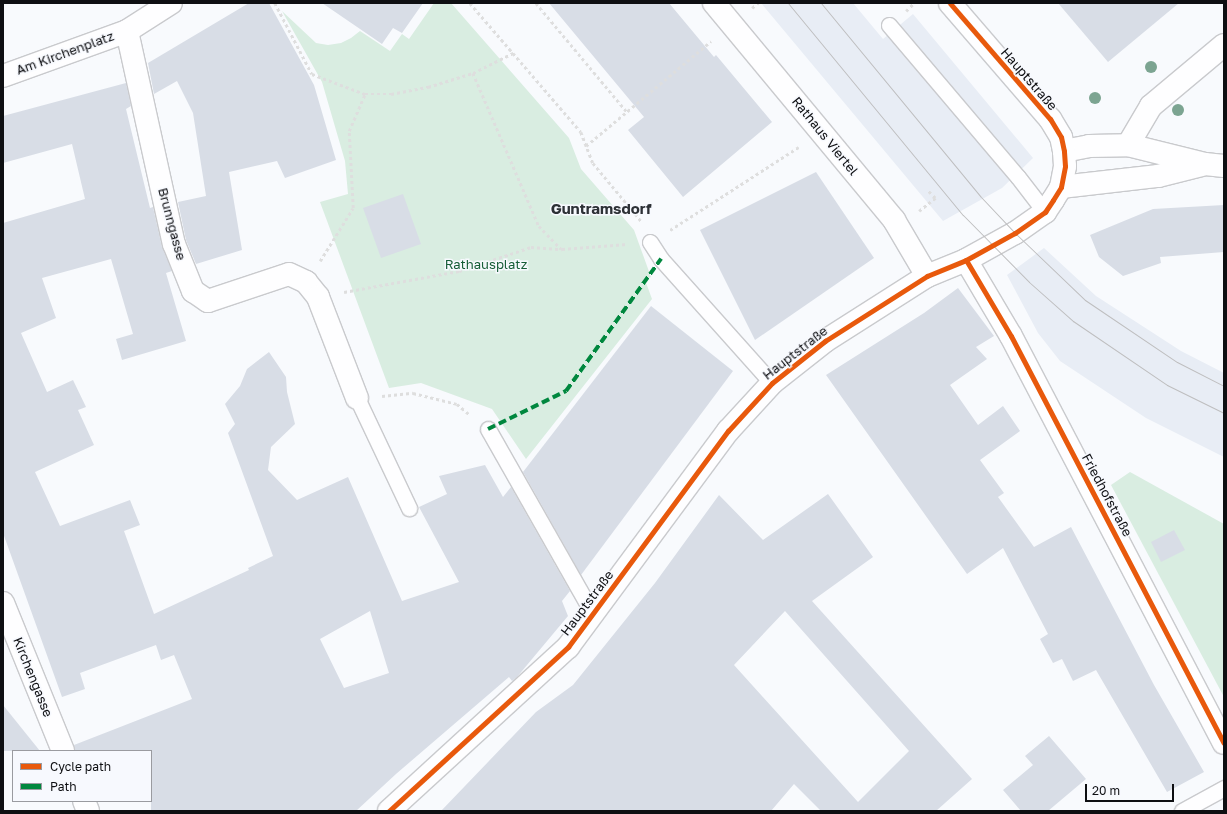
<!DOCTYPE html>
<html>
<head>
<meta charset="utf-8">
<style>
	body { margin:0 }
	#map { position:relative; width:1227px; height:814px; overflow:hidden; background:#f8fafd; font-family:"Golos Text",sans-serif }
	div>[style] { position:absolute }
	.built>* { inset:0; background:#e8edf5 }
	.green>* { inset:0; background:#d9ede1 }
	.building>* { inset:0; background:#d8dde6 }
	.path>* { height:2.5px; margin-top:-1.25px; transform-origin:0; background:repeating-linear-gradient(90deg,#dedede 0 3px,transparent 0 6px) }
	.roads { filter:drop-shadow(1px 0 #c9cacd) drop-shadow(-1px 0 #c9cacd) drop-shadow(0 1px #c9cacd) drop-shadow(0 -1px #c9cacd) }
	.service>* { height:15px; margin:-7.5px; padding:0 7.5px; transform-origin:7.5px; border-radius:7.5px; background:#fefeff }
	.minor>* { height:22px; margin:-11px; padding:0 11px; transform-origin:11px; border-radius:11px; background:#fefeff }
	.tertiary>* { height:22px; margin:-11px; padding:0 11px; transform-origin:11px; border-radius:11px; background:#fefeff }
	.tram>* { height:1px; margin:-0.5px; padding:0 0.5px; transform-origin:0.5px; border-radius:0.5px; background:#bebebf }
	.quiet>* { height:4px; margin-top:-2px; transform-origin:0; background:repeating-linear-gradient(90deg,#00873e 0 8px,transparent 0 12px) }
	.cycleway>* { height:5px; margin:-2.5px; padding:0 2.5px; transform-origin:2.5px; border-radius:2.5px; background:#e8590c }
	.trees>* { width:12px; height:12px; margin:-6px; border-radius:50%; background:#7ca491 }
	span { translate:-50% -50%; white-space:nowrap; text-align:center; line-height:1.15; -webkit-text-stroke:3px #f7f9fe; paint-order:stroke }
	.street-label { font-size:13px; color:#0e0f12 }
	.park-label { font-size:13px; color:#175e38 }
	.quarter-label { font-size:15px; color:#2d3136; font-weight:700 }
	.frame { position:absolute; inset:0; border:4px solid #0e0f12; pointer-events:none }
	.legend { position:absolute; left:12px; top:750px; width:140px; height:52px; box-sizing:border-box; background:#f7f9fe; border:1px solid #9a9ba0; margin:0; padding:5px 7px; list-style:none; font-size:12px; color:#0e0f12 }
	.legend li { display:flex; align-items:center; gap:8px; height:20px }
	.legend b { width:20px; border:1px solid #9a9ba0 }
	.scale { position:absolute; left:1085px; top:784px; width:89px; height:18px; box-sizing:border-box; border:2px solid #0e0f12; border-top:0; padding-left:5px; font-size:12px; line-height:14px; white-space:nowrap; color:#0e0f12; -webkit-text-stroke:3px #f7f9fe; paint-order:stroke }
</style>
</head>
<body>
<div id="map">
	<div class="built">
		<i style="clip-path:polygon(761px 3px,853px 3px,883px 39px,913px 14px,1033px 158px,1002px 188px,943px 221px)"></i>
		<i style="clip-path:polygon(1044px 248px,1096px 296px,1181px 351px,1224px 373px,1224px 457px,1146px 418px,1060px 361px,1038px 333px,1007px 275px)"></i>
	</div>
	<div class="green">
		<i style="clip-path:polygon(434px 3px,451px 3px,569px 138px,581px 169px,634px 230px,651px 277px,645px 280px,652px 299px,526px 459px,492px 409px,421px 383px,389px 388px,320px 202px,348px 194px,345px 161px,322px 82px,282px 11px,316px 43px,328px 45px,341px 43px,351px 38px,360px 31px,390px 51px,402px 34px,409px 39px)"></i>
		<i style="clip-path:polygon(1130px 472px,1224px 524px,1224px 697px,1111px 485px)"></i>
	</div>
	<div class="building">
		<i style="clip-path:polygon(249px 3px,269px 3px,314px 85px,336px 160px,285px 178px,277px 161px,229px 172px,242px 250px,196px 264px,186px 240px,178px 202px,206px 196px,193px 113px,177px 81px,154px 94px,148px 63px)"></i>
		<i style="clip-path:polygon(322px 3px,423px 3px,402px 33px,393px 28px,382px 44px)"></i>
		<i style="clip-path:polygon(549px 3px,669px 3px,714px 57px,716px 55px,772px 122px,683px 197px,628px 130px,644px 117px)"></i>
		<i style="clip-path:polygon(1058px 3px,1179px 3px,1108px 62px)"></i>
		<i style="clip-path:polygon(evenodd,126px 83px,131px 106px,126px 109px,150px 208px,153px 207px,162px 247px,172px 271px,166px 273px,186px 341px,122px 360px,116px 339px,133px 334px,111px 259px,42px 278px,56px 318px,21px 333px,47px 392px,73px 380px,86px 407px,78px 410px,94px 445px,35px 472px,60px 526px,130px 500px,140px 525px,124px 531px,154px 614px,249px 570px,248px 568px,273px 556px,228px 433px,235px 424px,225px 404px,240px 386px,247px 369px,269px 352px,286px 377px,287px 392px,295px 424px,271px 447px,268px 470px,297px 500px,348px 477px,402px 601px,459px 582px,419px 507px,447px 494px,439px 476px,485px 465px,503px 497px,511px 487px,570px 591px,562px 601px,568px 616px,517px 677px,512px 681px,509px 677px,396px 774px,356px 811px,151px 811px,151px 751px,75px 751px,74px 745px,192px 699px,174px 655px,161px 660px,156px 645px,80px 673px,85px 689px,62px 697px,3px 533px,3px 223px,85px 199px,72px 144px,3px 163px,3px 116px,126px 83px,370px 611px,389px 673px,344px 688px,320px 639px,370px 611px)"></i>
		<i style="clip-path:polygon(816px 172px,874px 258px,755px 340px,700px 230px)"></i>
		<i style="clip-path:polygon(403px 194px,421px 244px,381px 258px,363px 208px)"></i>
		<i style="clip-path:polygon(1224px 205px,1224px 252px,1160px 257px,1161px 263px,1123px 276px,1099px 257px,1090px 235px,1153px 209px)"></i>
		<i style="clip-path:polygon(958px 288px,994px 336px,976px 347px,987px 359px,950px 385px,978px 425px,1003px 406px,1020px 431px,980px 460px,1004px 493px,998px 497px,1034px 547px,1071px 527px,1154px 685px,1204px 772px,1167px 792px,1096px 670px,1073px 681px,1062px 659px,1053px 663px,1040px 639px,1048px 634px,1003px 548px,967px 574px,826px 375px,924px 313px)"></i>
		<i style="clip-path:polygon(651px 306px,733px 371px,581px 575px,523px 472px)"></i>
		<i style="clip-path:polygon(evenodd,828px 494px,873px 557px,812px 601px,972px 779px,936px 811px,821px 811px,794px 784px,771px 811px,441px 811px,536px 712px,573px 685px,655px 583px,719px 495px,763px 540px,828px 494px,785px 611px,909px 751px,858px 802px,734px 665px,785px 611px)"></i>
		<i style="clip-path:polygon(1174px 530px,1185px 550px,1161px 562px,1151px 542px)"></i>
		<i style="clip-path:polygon(3px 705px,40px 751px,3px 751px)"></i>
		<i style="clip-path:polygon(1049px 736px,1086px 779px,1048px 811px,1021px 811px,1003px 790px,1033px 765px,1025px 756px)"></i>
	</div>
	<div class="path">
		<i style="left:275px;top:3px;width:80px;rotate:62.5deg"></i>
		<i style="left:312px;top:74px;width:57px;rotate:20.7deg"></i>
		<i style="left:365px;top:94px;width:26px"></i>
		<i style="left:391px;top:94px;width:38px;rotate:-11deg"></i>
		<i style="left:428px;top:87px;width:47px;rotate:-17.3deg"></i>
		<i style="left:473px;top:73px;width:167px;rotate:66.7deg"></i>
		<i style="left:539px;top:226px;width:32px;rotate:46deg"></i>
		<i style="left:470px;top:3px;width:170px;rotate:49.3deg"></i>
		<i style="left:581px;top:132px;width:33px;rotate:69deg"></i>
		<i style="left:593px;top:163px;width:77px;rotate:50.3deg"></i>
		<i style="left:536px;top:3px;width:142px;rotate:50.1deg"></i>
		<i style="left:752px;top:8px;width:8px;rotate:-40deg"></i>
		<i style="left:906px;top:11px;width:11px;rotate:-45deg"></i>
		<i style="left:473px;top:73px;width:45px;rotate:-26.6deg"></i>
		<i style="left:586px;top:146px;width:163px;rotate:-40deg"></i>
		<i style="left:919px;top:211px;width:21px;rotate:-39deg"></i>
		<i style="left:935px;top:198px;width:11px;rotate:-135deg"></i>
		<i style="left:670px;top:230px;width:153px;rotate:-32.8deg"></i>
		<i style="left:320px;top:261px;width:62px;rotate:-58.1deg"></i>
		<i style="left:353px;top:208px;width:77px;rotate:-93deg"></i>
		<i style="left:349px;top:131px;width:40px;rotate:-66.6deg"></i>
		<i style="left:344px;top:292px;width:117px;rotate:-10.3deg"></i>
		<i style="left:459px;top:271px;width:76px;rotate:-18.4deg"></i>
		<i style="left:531px;top:247px;width:31px;rotate:4deg"></i>
		<i style="left:562px;top:249px;width:65px;rotate:-4.4deg"></i>
		<i style="left:382px;top:396px;width:31px;rotate:-6deg"></i>
		<i style="left:413px;top:393px;width:45px;rotate:14deg"></i>
		<i style="left:457px;top:404px;width:17px;rotate:40deg"></i>
	</div>
	<div class="roads">
		<div class="service">
			<i style="left:889px;top:25px;width:199px;rotate:49.7deg"></i>
			<i style="left:1018px;top:177px;width:44px;rotate:52.4deg"></i>
			<i style="left:650px;top:242px;width:20px;rotate:57deg"></i>
			<i style="left:661px;top:259px;width:166px;rotate:48.2deg"></i>
			<i style="left:357px;top:398px;width:122px;rotate:64.7deg"></i>
			<i style="left:488px;top:429px;width:213px;rotate:60.4deg"></i>
			<i style="left:1182px;top:811px;width:48px;rotate:-28.7deg"></i>
		</div>
		<div class="minor">
			<i style="left:714px;top:3px;width:282px;rotate:50.3deg"></i>
			<i style="left:894px;top:220px;width:65px;rotate:59.5deg"></i>
			<i style="left:127px;top:31px;width:218px;rotate:77.6deg"></i>
			<i style="left:174px;top:244px;width:51px;rotate:68deg"></i>
			<i style="left:193px;top:291px;width:18px;rotate:34deg"></i>
			<i style="left:208px;top:301px;width:85px;rotate:-18.4deg"></i>
			<i style="left:289px;top:274px;width:19px;rotate:25deg"></i>
			<i style="left:306px;top:282px;width:19px;rotate:51deg"></i>
			<i style="left:318px;top:297px;width:108px;rotate:68.9deg"></i>
			<i style="left:3px;top:76px;width:132px;rotate:-19.9deg"></i>
			<i style="left:127px;top:31px;width:52px;rotate:-32.5deg"></i>
			<i style="left:1128px;top:145px;width:45px;rotate:-59.5deg"></i>
			<i style="left:1151px;top:106px;width:95px;rotate:-39.9deg"></i>
			<i style="left:966px;top:260px;width:88px;rotate:59.4deg"></i>
			<i style="left:1011px;top:336px;width:459px;rotate:62.4deg"></i>
			<i style="left:3px;top:603px;width:160px;rotate:67.9deg"></i>
			<i style="left:84px;top:801px;width:11px;rotate:68deg"></i>
		</div>
		<div class="tertiary">
			<i style="left:1064px;top:151px;width:25px;rotate:-11deg"></i>
			<i style="left:1089px;top:146px;width:39px;rotate:-1deg"></i>
			<i style="left:1128px;top:145px;width:79px;rotate:13.9deg"></i>
			<i style="left:1205px;top:164px;width:19px;rotate:6deg"></i>
			<i style="left:1061px;top:187px;width:98px;rotate:-6.5deg"></i>
			<i style="left:1158px;top:176px;width:45px;rotate:-14deg"></i>
			<i style="left:389px;top:811px;width:243px;rotate:-42.5deg"></i>
			<i style="left:568px;top:647px;width:269px;rotate:-53.5deg"></i>
			<i style="left:728px;top:431px;width:65px;rotate:-47.5deg"></i>
			<i style="left:772px;top:383px;width:68px;rotate:-38.4deg"></i>
			<i style="left:825px;top:341px;width:121px;rotate:-32.5deg"></i>
			<i style="left:927px;top:276px;width:42px;rotate:-22.3deg"></i>
			<i style="left:966px;top:260px;width:56px;rotate:-28.9deg"></i>
			<i style="left:1015px;top:233px;width:37px;rotate:-35deg"></i>
			<i style="left:1045px;top:212px;width:14px;rotate:-56deg"></i>
			<i style="left:1053px;top:200px;width:15px;rotate:-58deg"></i>
			<i style="left:1061px;top:187px;width:21px;rotate:-79deg"></i>
			<i style="left:1065px;top:166px;width:15px;rotate:-94deg"></i>
			<i style="left:1064px;top:151px;width:14px;rotate:-102deg"></i>
			<i style="left:1061px;top:137px;width:21px;rotate:-121deg"></i>
			<i style="left:1050px;top:119px;width:153px;rotate:-130.8deg"></i>
		</div>
	</div>
	<div class="tram">
		<i style="left:788px;top:3px;width:275px;rotate:50.5deg"></i>
		<i style="left:963px;top:215px;width:94px;rotate:45.4deg"></i>
		<i style="left:1029px;top:282px;width:59px;rotate:41.6deg"></i>
		<i style="left:1073px;top:321px;width:114px;rotate:34.2deg"></i>
		<i style="left:1167px;top:385px;width:64px;rotate:26.2deg"></i>
		<i style="left:821px;top:3px;width:251px;rotate:50.5deg"></i>
		<i style="left:981px;top:197px;width:50px;rotate:46.6deg"></i>
		<i style="left:1015px;top:233px;width:97px;rotate:43.7deg"></i>
		<i style="left:1085px;top:300px;width:111px;rotate:34deg"></i>
		<i style="left:1177px;top:362px;width:53px;rotate:27.1deg"></i>
	</div>
	<div class="quiet">
		<i style="left:488px;top:429px;width:87px;rotate:-26deg"></i>
		<i style="left:566px;top:391px;width:163px;rotate:-54.3deg"></i>
	</div>
	<div class="cycleway">
		<i style="left:966px;top:260px;width:88px;rotate:59.4deg"></i>
		<i style="left:1011px;top:336px;width:459px;rotate:62.4deg"></i>
		<i style="left:389px;top:811px;width:243px;rotate:-42.5deg"></i>
		<i style="left:568px;top:647px;width:269px;rotate:-53.5deg"></i>
		<i style="left:728px;top:431px;width:65px;rotate:-47.5deg"></i>
		<i style="left:772px;top:383px;width:68px;rotate:-38.4deg"></i>
		<i style="left:825px;top:341px;width:121px;rotate:-32.5deg"></i>
		<i style="left:927px;top:276px;width:42px;rotate:-22.3deg"></i>
		<i style="left:966px;top:260px;width:56px;rotate:-28.9deg"></i>
		<i style="left:1015px;top:233px;width:37px;rotate:-35deg"></i>
		<i style="left:1045px;top:212px;width:14px;rotate:-56deg"></i>
		<i style="left:1053px;top:200px;width:15px;rotate:-58deg"></i>
		<i style="left:1061px;top:187px;width:21px;rotate:-79deg"></i>
		<i style="left:1065px;top:166px;width:15px;rotate:-94deg"></i>
		<i style="left:1064px;top:151px;width:14px;rotate:-102deg"></i>
		<i style="left:1061px;top:137px;width:21px;rotate:-121deg"></i>
		<i style="left:1050px;top:119px;width:153px;rotate:-130.8deg"></i>
	</div>
	<div class="trees">
		<i style="left:1151px;top:67px"></i>
		<i style="left:1095px;top:98px"></i>
		<i style="left:1178px;top:110px"></i>
	</div>
	<div class="street-label">
		<span style="left:65px;top:53px;rotate:-20deg">Am Kirchenplatz</span>
		<span style="left:1029px;top:79px;rotate:49deg">Hauptstraße</span>
		<span style="left:825px;top:136px;rotate:51deg">Rathaus Viertel</span>
		<span style="left:172px;top:224px;rotate:75deg">Brunngasse</span>
		<span style="left:795px;top:353px;rotate:-38deg">Hauptstraße</span>
		<span style="left:1107px;top:495px;rotate:62deg">Friedhofstraße</span>
		<span style="left:587px;top:603px;rotate:-53deg">Hauptstraße</span>
		<span style="left:33px;top:677px;rotate:68deg">Kirchengasse</span>
	</div>
	<div class="park-label">
		<span style="left:486px;top:264px">Rathausplatz</span>
	</div>
	<div class="quarter-label">
		<span style="left:601px;top:209px">Guntramsdorf</span>
	</div>
	<div class="frame"></div>
	<ul class="legend">
	<li><b style="height:5px;background:#e8590c"></b>Cycle path</li>
	<li><b style="height:5px;background:#00873e"></b>Path</li>
	</ul>
	<div class="scale">20 m</div>
</div>
</body>
</html>
